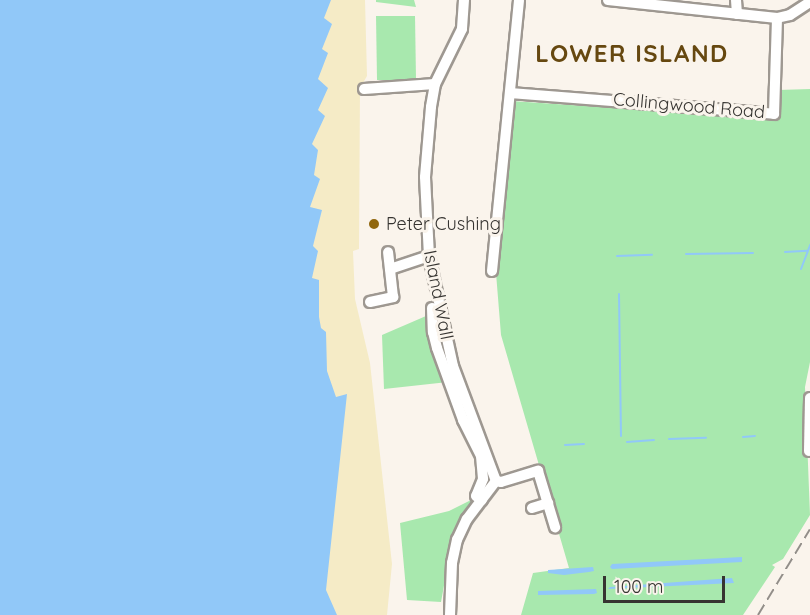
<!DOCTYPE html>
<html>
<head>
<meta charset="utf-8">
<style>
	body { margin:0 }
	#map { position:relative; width:810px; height:615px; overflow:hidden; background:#faf4ec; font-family:Quicksand,sans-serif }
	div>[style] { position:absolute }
	.green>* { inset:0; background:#a8e8ae }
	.sand>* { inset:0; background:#f5ebc6 }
	.water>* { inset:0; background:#91c8f8 }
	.stream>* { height:2px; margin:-1px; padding:0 1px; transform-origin:1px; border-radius:1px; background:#91c8f8 }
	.roads { filter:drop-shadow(2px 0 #9e9891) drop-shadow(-2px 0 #9e9891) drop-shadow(0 2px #9e9891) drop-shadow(0 -2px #9e9891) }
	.minor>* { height:10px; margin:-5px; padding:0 5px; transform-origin:5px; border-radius:5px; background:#fff }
	.rail>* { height:2px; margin-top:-1px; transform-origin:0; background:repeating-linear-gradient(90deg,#928e89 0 12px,transparent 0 18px) }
	.dots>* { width:16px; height:16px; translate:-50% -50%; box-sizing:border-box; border:3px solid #faf4ec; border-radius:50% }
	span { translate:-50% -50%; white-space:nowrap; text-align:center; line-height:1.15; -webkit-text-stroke:6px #faf4ec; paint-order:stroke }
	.street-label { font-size:18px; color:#363431 }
	.poi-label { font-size:18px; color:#363431 }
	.left { translate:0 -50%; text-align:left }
	.district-label { font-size:24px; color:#664810; font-weight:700; letter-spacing:1.5px }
	.scale { position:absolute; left:603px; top:576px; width:122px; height:27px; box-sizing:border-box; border:3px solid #363431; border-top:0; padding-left:8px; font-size:18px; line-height:21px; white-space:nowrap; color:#363431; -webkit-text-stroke:4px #faf4ec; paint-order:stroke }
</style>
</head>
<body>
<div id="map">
	<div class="green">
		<i style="clip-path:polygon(376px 0,414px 0,416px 7px,376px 2px)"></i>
		<i style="clip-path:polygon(376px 16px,415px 16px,416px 80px,377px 80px)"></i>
		<i style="clip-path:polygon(810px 89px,810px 362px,805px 387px,810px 515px,783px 559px,772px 565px,775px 567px,743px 615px,521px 615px,533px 573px,569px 568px,501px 335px,496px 273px,511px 101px,778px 119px,778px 90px)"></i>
		<i style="clip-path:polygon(426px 316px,448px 382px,384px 389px,382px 335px)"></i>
		<i style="clip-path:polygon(471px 500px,473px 507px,452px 542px,441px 602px,407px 600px,400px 523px,449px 511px)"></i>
	</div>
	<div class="sand">
		<i style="clip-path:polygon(289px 0,365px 0,367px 76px,360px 88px,359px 249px,353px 251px,355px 299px,370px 363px,392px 564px,387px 615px,325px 615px)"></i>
	</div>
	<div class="water">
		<i style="clip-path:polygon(0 0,331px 0,324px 18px,332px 24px,322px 49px,328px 53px,318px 79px,328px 88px,318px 110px,325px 116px,312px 144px,318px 150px,314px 175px,320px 179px,310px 207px,322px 210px,313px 246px,318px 251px,312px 278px,319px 280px,319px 317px,321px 328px,326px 332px,327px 371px,336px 397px,347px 394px,326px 590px,337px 615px,0 615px)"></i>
		<i style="clip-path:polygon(742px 557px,742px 562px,612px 569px,610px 567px,612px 564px)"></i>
		<i style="clip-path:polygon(593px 567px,594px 571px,589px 572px,564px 575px,548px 573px,548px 570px)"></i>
		<i style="clip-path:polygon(732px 578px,734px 583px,608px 589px,610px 587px)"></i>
		<i style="clip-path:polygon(596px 589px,597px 593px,594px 594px,538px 595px,538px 591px)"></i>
	</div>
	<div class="stream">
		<i style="left:785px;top:252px;width:22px;rotate:-3deg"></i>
		<i style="left:686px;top:254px;width:67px;rotate:-0.9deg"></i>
		<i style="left:617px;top:256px;width:35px;rotate:-2deg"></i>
		<i style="left:801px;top:269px;width:26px;rotate:-69deg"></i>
		<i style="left:619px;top:294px;width:142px;rotate:89.2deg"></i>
		<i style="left:743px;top:437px;width:12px;rotate:-5deg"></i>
		<i style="left:669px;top:439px;width:37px;rotate:-2deg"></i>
		<i style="left:627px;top:442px;width:27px;rotate:-4deg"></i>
		<i style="left:565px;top:445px;width:19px;rotate:-3deg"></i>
	</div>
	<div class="roads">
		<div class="minor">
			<i style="left:464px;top:0;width:29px;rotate:94deg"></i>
			<i style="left:462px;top:29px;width:61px;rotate:116.1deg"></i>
			<i style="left:435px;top:84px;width:23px;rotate:100deg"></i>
			<i style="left:431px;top:107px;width:70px;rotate:94.9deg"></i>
			<i style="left:425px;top:177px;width:79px;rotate:87.1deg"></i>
			<i style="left:429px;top:256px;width:113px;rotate:77.7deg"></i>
			<i style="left:453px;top:366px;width:123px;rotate:69.5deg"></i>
			<i style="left:608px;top:0;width:170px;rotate:6.1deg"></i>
			<i style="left:777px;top:18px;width:13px;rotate:-13deg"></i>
			<i style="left:790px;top:15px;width:24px;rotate:-33deg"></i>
			<i style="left:736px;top:0;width:14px;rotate:86deg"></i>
			<i style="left:364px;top:89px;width:71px;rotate:-4deg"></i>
			<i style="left:510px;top:93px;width:265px;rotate:4.5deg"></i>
			<i style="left:774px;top:114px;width:96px;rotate:-88.2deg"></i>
			<i style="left:390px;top:269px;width:41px;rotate:-18.4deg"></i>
			<i style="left:492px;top:271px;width:272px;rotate:-84.3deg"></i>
			<i style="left:370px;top:302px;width:24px;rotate:-12deg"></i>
			<i style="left:393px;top:297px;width:45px;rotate:-96.3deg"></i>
			<i style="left:432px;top:308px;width:24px;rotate:88deg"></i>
			<i style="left:433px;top:332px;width:16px;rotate:76deg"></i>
			<i style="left:437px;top:348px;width:77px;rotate:70.1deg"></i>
			<i style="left:463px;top:420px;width:40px;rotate:63.4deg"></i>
			<i style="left:481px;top:456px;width:23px;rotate:85deg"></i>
			<i style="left:483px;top:479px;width:18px;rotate:112deg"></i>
			<i style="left:476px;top:496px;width:7px;rotate:34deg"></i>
			<i style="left:809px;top:451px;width:53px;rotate:-88.9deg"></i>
			<i style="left:496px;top:481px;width:5px;rotate:11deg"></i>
			<i style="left:501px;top:482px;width:39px;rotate:-17deg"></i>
			<i style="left:538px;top:471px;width:59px;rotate:73.1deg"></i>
			<i style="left:532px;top:508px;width:17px;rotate:-17deg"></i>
			<i style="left:450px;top:615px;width:52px;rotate:-87.8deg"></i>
			<i style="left:452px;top:563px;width:24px;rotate:-78deg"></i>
			<i style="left:457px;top:540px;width:23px;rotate:-65deg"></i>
			<i style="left:467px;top:519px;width:48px;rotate:-52.7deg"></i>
		</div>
	</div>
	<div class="rail">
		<i style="left:758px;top:615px;width:100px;rotate:-58.8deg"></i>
	</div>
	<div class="dots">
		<i style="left:374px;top:224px;background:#90660d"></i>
	</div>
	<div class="street-label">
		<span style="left:689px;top:106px;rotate:5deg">Collingwood Road</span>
		<span style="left:438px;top:295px;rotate:79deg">Island Wall</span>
	</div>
	<div class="poi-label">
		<span class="left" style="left:386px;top:224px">Peter Cushing</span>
	</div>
	<div class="district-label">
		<span style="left:632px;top:54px">LOWER ISLAND</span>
	</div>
	<div class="scale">100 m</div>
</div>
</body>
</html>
